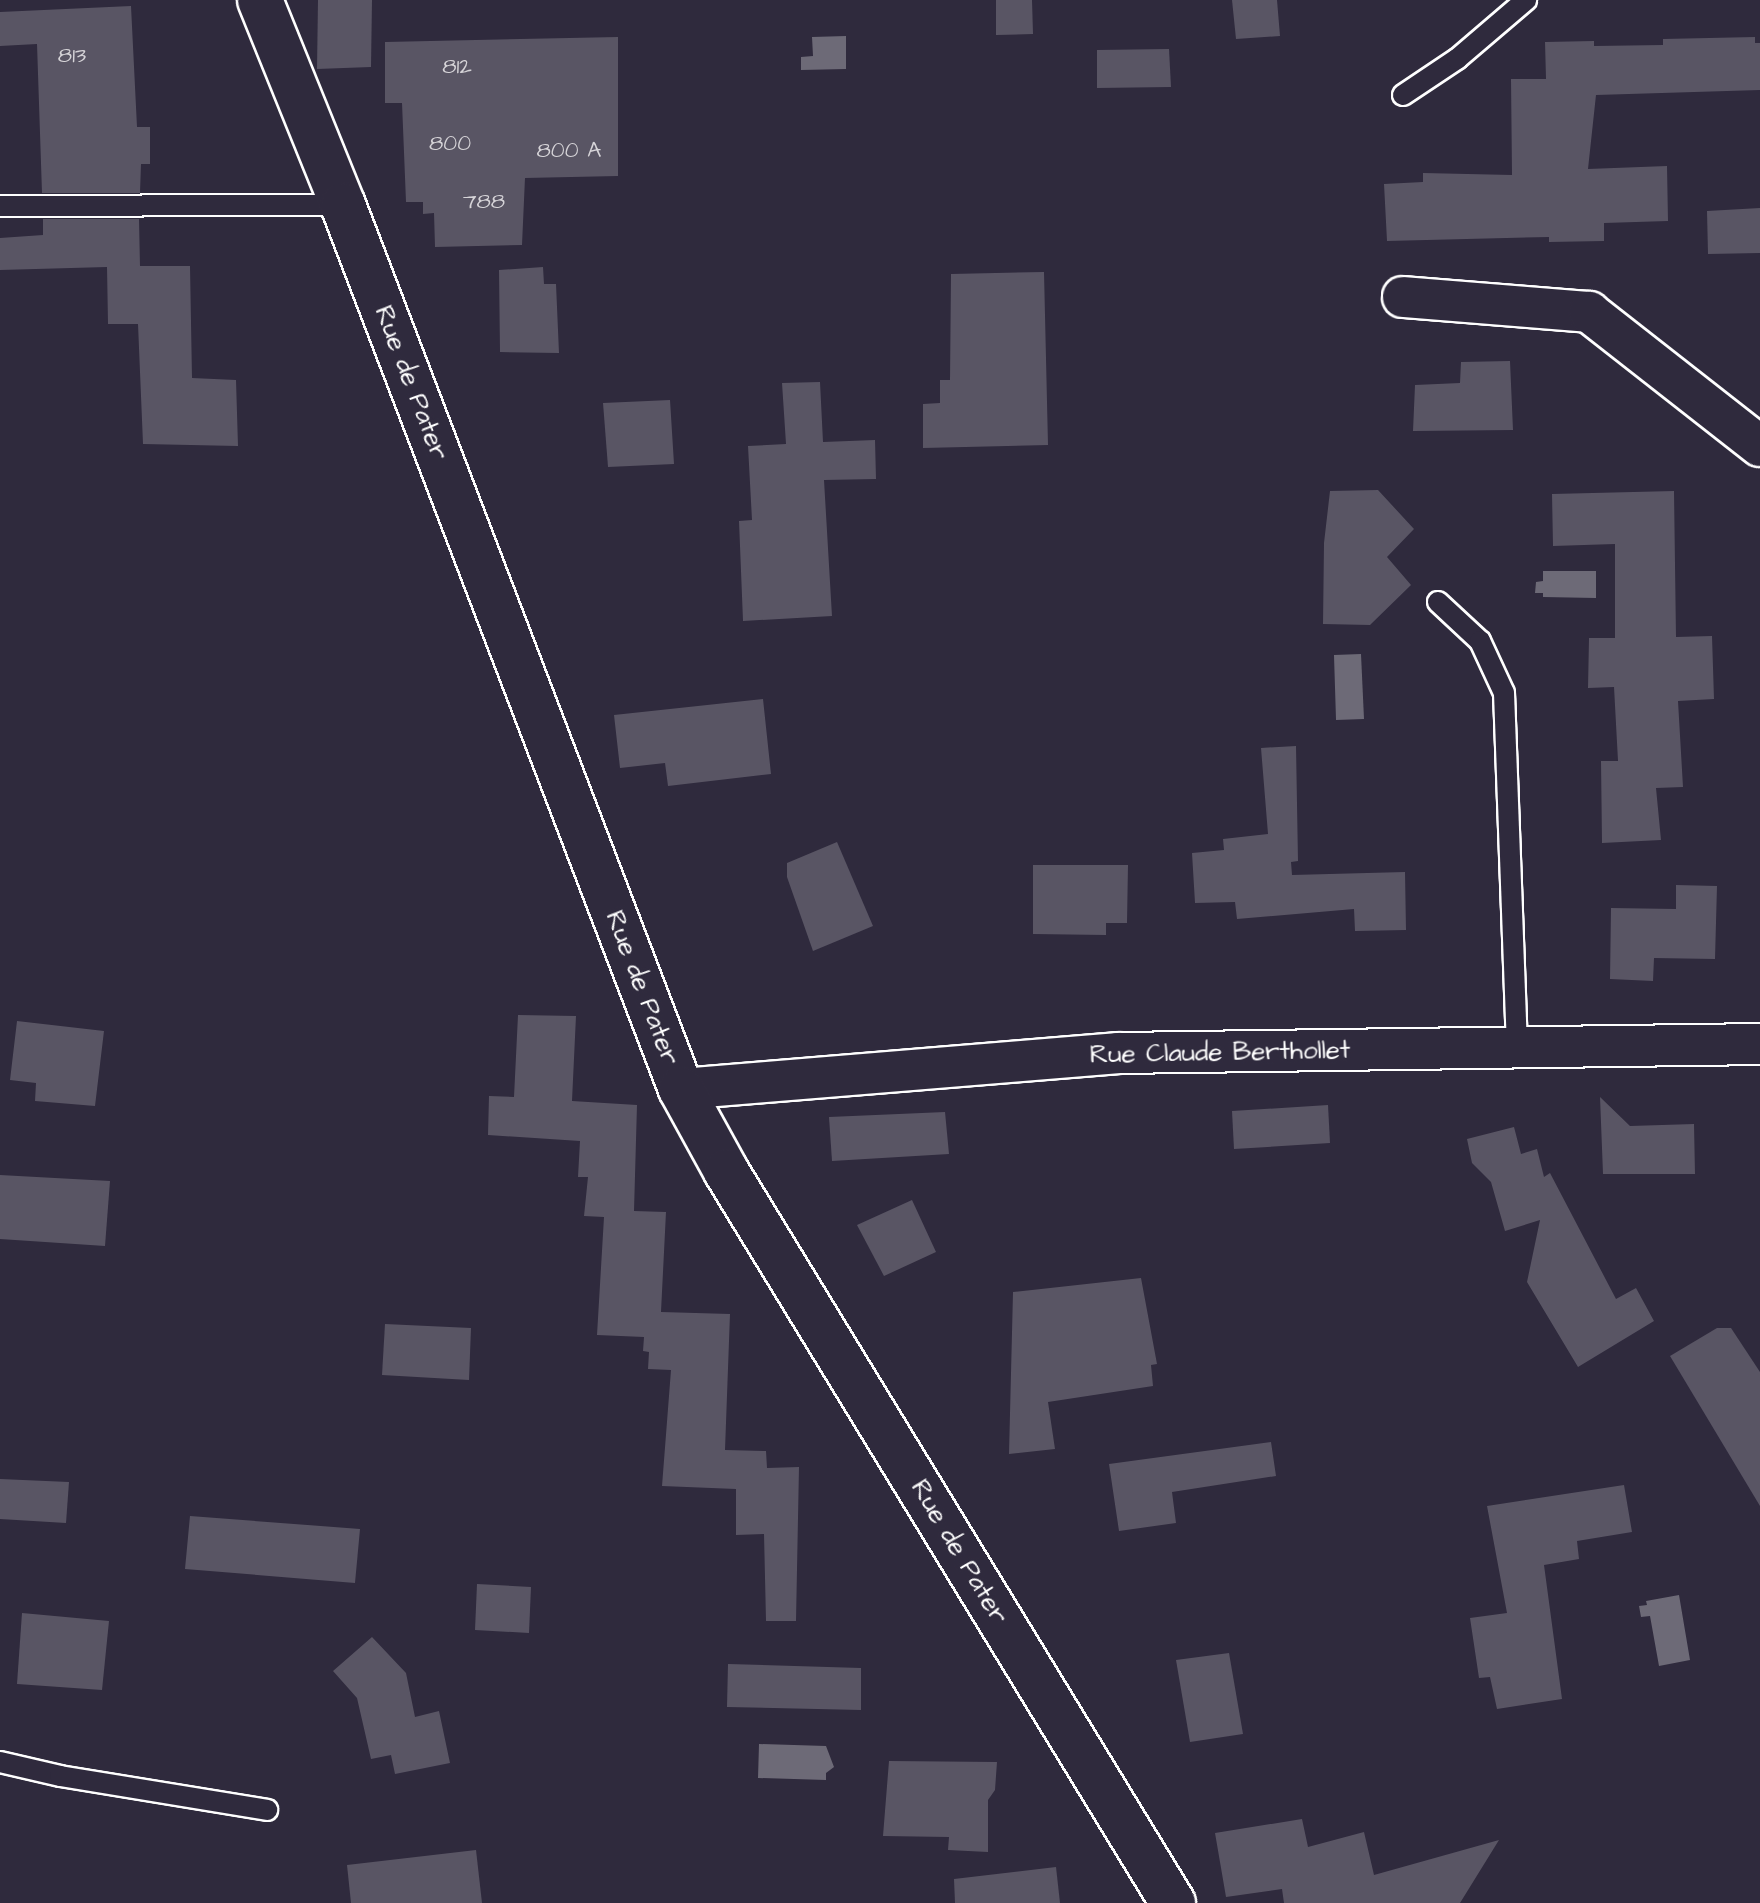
<!DOCTYPE html>
<html>
<head>
<meta charset="utf-8">
<style>
	body { margin:0 }
	#map { position:relative; width:1760px; height:1903px; overflow:hidden; background:#2f2a3d; font-family:"Architects Daughter",sans-serif }
	div>[style] { position:absolute }
	.water>* { inset:0; background:#6d6a77 }
	.building>* { inset:0; background:#595564 }
	.roads { filter:drop-shadow(2px 0 #fff) drop-shadow(-2px 0 #fff) drop-shadow(0 2px #fff) drop-shadow(0 -2px #fff) }
	.lane>* { height:20px; margin:-10px; padding:0 10px; transform-origin:10px; border-radius:10px; background:#2f2a3d }
	.street>* { height:40px; margin:-20px; padding:0 20px; transform-origin:20px; border-radius:20px; background:#2f2a3d }
	.secondary>* { height:44px; margin:-22px; padding:0 22px; transform-origin:22px; border-radius:22px; background:#2f2a3d }
	span { translate:-50% -50%; white-space:nowrap; text-align:center; line-height:1.15; -webkit-text-stroke:8px #2f2a3d; paint-order:stroke }
	.number-label { font-size:22px; color:#d6d4d8 }
	.number-label span { -webkit-text-stroke-width:0 }
	.street-label { font-size:26px; color:#fff }
</style>
</head>
<body>
<div id="map">
	<div class="water">
		<i style="clip-path:polygon(846px 36px,846px 69px,801px 70px,801px 57px,813px 56px,812px 37px)"></i>
		<i style="clip-path:polygon(1543px 571px,1596px 571px,1596px 598px,1543px 597px,1543px 593px,1535px 593px,1536px 582px,1543px 581px)"></i>
		<i style="clip-path:polygon(1361px 654px,1364px 719px,1336px 720px,1334px 655px)"></i>
		<i style="clip-path:polygon(1679px 1595px,1690px 1660px,1659px 1666px,1650px 1616px,1641px 1617px,1639px 1606px,1647px 1605px,1646px 1601px)"></i>
		<i style="clip-path:polygon(759px 1744px,826px 1746px,834px 1767px,826px 1773px,826px 1780px,758px 1778px)"></i>
	</div>
	<div class="building">
		<i style="clip-path:polygon(318px 0,372px 0,371px 67px,317px 69px)"></i>
		<i style="clip-path:polygon(996px 0,1032px 0,1033px 34px,996px 35px)"></i>
		<i style="clip-path:polygon(1232px 0,1277px 0,1280px 36px,1236px 39px)"></i>
		<i style="clip-path:polygon(131px 6px,137px 127px,150px 127px,150px 164px,141px 164px,140px 193px,42px 193px,37px 44px,0 46px,0 12px)"></i>
		<i style="clip-path:polygon(618px 37px,618px 176px,525px 178px,522px 245px,435px 247px,434px 213px,423px 214px,423px 202px,406px 202px,402px 103px,385px 103px,385px 42px)"></i>
		<i style="clip-path:polygon(1755px 37px,1755px 43px,1760px 43px,1760px 90px,1596px 95px,1588px 169px,1667px 166px,1668px 221px,1604px 223px,1604px 241px,1549px 242px,1549px 237px,1387px 241px,1384px 184px,1423px 182px,1423px 173px,1512px 175px,1511px 79px,1546px 79px,1545px 42px,1594px 41px,1594px 46px,1663px 45px,1663px 39px)"></i>
		<i style="clip-path:polygon(1169px 49px,1171px 87px,1097px 88px,1097px 50px)"></i>
		<i style="clip-path:polygon(1760px 208px,1760px 253px,1708px 254px,1707px 211px)"></i>
		<i style="clip-path:polygon(43px 219px,139px 219px,140px 266px,190px 266px,192px 378px,236px 380px,238px 446px,143px 444px,138px 324px,108px 324px,107px 267px,0 270px,0 238px,43px 235px)"></i>
		<i style="clip-path:polygon(543px 267px,544px 284px,556px 284px,559px 353px,500px 352px,499px 270px)"></i>
		<i style="clip-path:polygon(1044px 272px,1048px 445px,923px 448px,923px 404px,940px 403px,940px 380px,950px 380px,951px 274px)"></i>
		<i style="clip-path:polygon(1510px 361px,1513px 430px,1413px 431px,1415px 385px,1460px 383px,1461px 362px)"></i>
		<i style="clip-path:polygon(820px 382px,823px 442px,875px 440px,876px 479px,824px 480px,832px 616px,743px 621px,739px 521px,752px 520px,748px 446px,786px 444px,782px 383px)"></i>
		<i style="clip-path:polygon(670px 400px,674px 464px,608px 467px,603px 403px)"></i>
		<i style="clip-path:polygon(1378px 490px,1414px 529px,1387px 557px,1411px 585px,1370px 625px,1323px 624px,1324px 543px,1330px 491px)"></i>
		<i style="clip-path:polygon(1674px 491px,1676px 637px,1712px 636px,1714px 699px,1678px 701px,1683px 787px,1656px 788px,1661px 840px,1602px 843px,1601px 761px,1618px 761px,1614px 687px,1588px 688px,1589px 638px,1615px 638px,1615px 544px,1553px 546px,1552px 494px)"></i>
		<i style="clip-path:polygon(763px 699px,771px 774px,668px 786px,665px 763px,620px 768px,614px 715px)"></i>
		<i style="clip-path:polygon(1296px 746px,1298px 861px,1291px 862px,1292px 875px,1405px 872px,1406px 930px,1355px 931px,1354px 909px,1237px 919px,1235px 902px,1195px 903px,1192px 853px,1224px 850px,1223px 839px,1268px 834px,1261px 748px)"></i>
		<i style="clip-path:polygon(837px 842px,873px 926px,813px 951px,787px 877px,787px 863px)"></i>
		<i style="clip-path:polygon(1033px 865px,1128px 865px,1127px 923px,1106px 923px,1106px 935px,1033px 934px)"></i>
		<i style="clip-path:polygon(1676px 885px,1717px 886px,1715px 959px,1654px 958px,1653px 981px,1610px 979px,1611px 908px,1676px 909px)"></i>
		<i style="clip-path:polygon(518px 1015px,576px 1016px,572px 1101px,637px 1105px,634px 1211px,666px 1212px,661px 1312px,730px 1314px,725px 1450px,766px 1451px,767px 1468px,799px 1467px,796px 1621px,766px 1621px,764px 1534px,736px 1535px,736px 1489px,662px 1486px,671px 1370px,648px 1369px,649px 1352px,643px 1351px,644px 1337px,597px 1335px,604px 1217px,584px 1216px,588px 1177px,578px 1177px,580px 1141px,488px 1135px,489px 1096px,514px 1097px)"></i>
		<i style="clip-path:polygon(17px 1021px,104px 1031px,95px 1106px,35px 1101px,36px 1083px,10px 1080px)"></i>
		<i style="clip-path:polygon(1600px 1097px,1630px 1126px,1694px 1124px,1695px 1174px,1603px 1174px)"></i>
		<i style="clip-path:polygon(1328px 1105px,1330px 1143px,1234px 1149px,1232px 1111px)"></i>
		<i style="clip-path:polygon(945px 1112px,949px 1154px,832px 1161px,829px 1117px)"></i>
		<i style="clip-path:polygon(1514px 1127px,1521px 1154px,1537px 1149px,1544px 1177px,1550px 1173px,1616px 1299px,1636px 1288px,1654px 1321px,1578px 1367px,1527px 1282px,1540px 1220px,1505px 1231px,1491px 1182px,1472px 1163px,1467px 1139px)"></i>
		<i style="clip-path:polygon(0 1175px,110px 1181px,105px 1246px,0 1239px)"></i>
		<i style="clip-path:polygon(912px 1200px,936px 1252px,884px 1276px,857px 1225px)"></i>
		<i style="clip-path:polygon(1141px 1278px,1157px 1364px,1151px 1365px,1153px 1386px,1048px 1402px,1055px 1449px,1009px 1454px,1013px 1292px)"></i>
		<i style="clip-path:polygon(385px 1324px,471px 1328px,469px 1380px,382px 1375px)"></i>
		<i style="clip-path:polygon(1717px 1328px,1731px 1328px,1760px 1372px,1760px 1506px,1670px 1356px)"></i>
		<i style="clip-path:polygon(1271px 1442px,1276px 1476px,1172px 1492px,1176px 1523px,1119px 1531px,1109px 1464px)"></i>
		<i style="clip-path:polygon(0 1479px,69px 1482px,66px 1523px,0 1519px)"></i>
		<i style="clip-path:polygon(1624px 1485px,1632px 1532px,1577px 1541px,1579px 1559px,1544px 1565px,1562px 1699px,1497px 1709px,1490px 1677px,1479px 1678px,1470px 1618px,1507px 1613px,1487px 1506px)"></i>
		<i style="clip-path:polygon(190px 1516px,360px 1529px,355px 1583px,185px 1569px)"></i>
		<i style="clip-path:polygon(477px 1584px,531px 1587px,529px 1633px,475px 1630px)"></i>
		<i style="clip-path:polygon(22px 1613px,109px 1621px,102px 1690px,17px 1684px)"></i>
		<i style="clip-path:polygon(372px 1637px,406px 1673px,415px 1717px,439px 1711px,450px 1763px,395px 1774px,391px 1755px,371px 1759px,357px 1698px,333px 1671px)"></i>
		<i style="clip-path:polygon(1229px 1653px,1243px 1734px,1190px 1742px,1176px 1660px)"></i>
		<i style="clip-path:polygon(728px 1664px,861px 1668px,861px 1710px,727px 1707px)"></i>
		<i style="clip-path:polygon(889px 1761px,997px 1762px,995px 1790px,988px 1800px,988px 1852px,948px 1850px,949px 1837px,883px 1836px)"></i>
		<i style="clip-path:polygon(1302px 1819px,1308px 1847px,1364px 1832px,1374px 1875px,1499px 1840px,1460px 1903px,1284px 1903px,1282px 1889px,1226px 1897px,1215px 1833px)"></i>
		<i style="clip-path:polygon(476px 1850px,482px 1903px,351px 1903px,347px 1865px)"></i>
		<i style="clip-path:polygon(1056px 1867px,1060px 1903px,955px 1903px,954px 1879px)"></i>
	</div>
	<div class="roads">
		<div class="lane">
			<i style="left:1403px;top:95px;width:65px;rotate:-33.7deg"></i>
			<i style="left:1457px;top:59px;width:91px;rotate:-40.5deg"></i>
			<i style="left:0;top:206px;width:343px;rotate:-0.2deg"></i>
			<i style="left:1438px;top:602px;width:57px;rotate:42.9deg"></i>
			<i style="left:1480px;top:641px;width:57px;rotate:65.2deg"></i>
			<i style="left:1504px;top:693px;width:354px;rotate:87.9deg"></i>
			<i style="left:0;top:1762px;width:62px;rotate:13.1deg"></i>
			<i style="left:60px;top:1776px;width:210px;rotate:9.3deg"></i>
		</div>
		<div class="street">
			<i style="left:1403px;top:297px;width:187px;rotate:4.6deg"></i>
			<i style="left:1589px;top:312px;width:217px;rotate:38.1deg"></i>
			<i style="left:681px;top:1089px;width:438px;rotate:-4.7deg"></i>
			<i style="left:1118px;top:1053px;width:642px;rotate:-0.8deg"></i>
		</div>
		<div class="secondary">
			<i style="left:260px;top:0;width:221px;rotate:68deg"></i>
			<i style="left:343px;top:205px;width:946px;rotate:69.08deg"></i>
			<i style="left:681px;top:1089px;width:94px;rotate:61.2deg"></i>
			<i style="left:726px;top:1171px;width:858px;rotate:58.59deg"></i>
		</div>
	</div>
	<div class="number-label">
		<span style="left:72px;top:56px">813</span>
		<span style="left:457px;top:67px">812</span>
		<span style="left:450px;top:144px">800</span>
		<span style="left:569px;top:151px">800 A</span>
		<span style="left:484px;top:202px">788</span>
	</div>
	<div class="street-label">
		<span style="left:411px;top:383px;rotate:69deg">Rue de Pater</span>
		<span style="left:642px;top:988px;rotate:69deg">Rue de Pater</span>
		<span style="left:1220px;top:1053px;rotate:-1deg">Rue Claude Berthollet</span>
		<span style="left:959px;top:1552px;rotate:59deg">Rue de Pater</span>
	</div>
</div>
</body>
</html>
